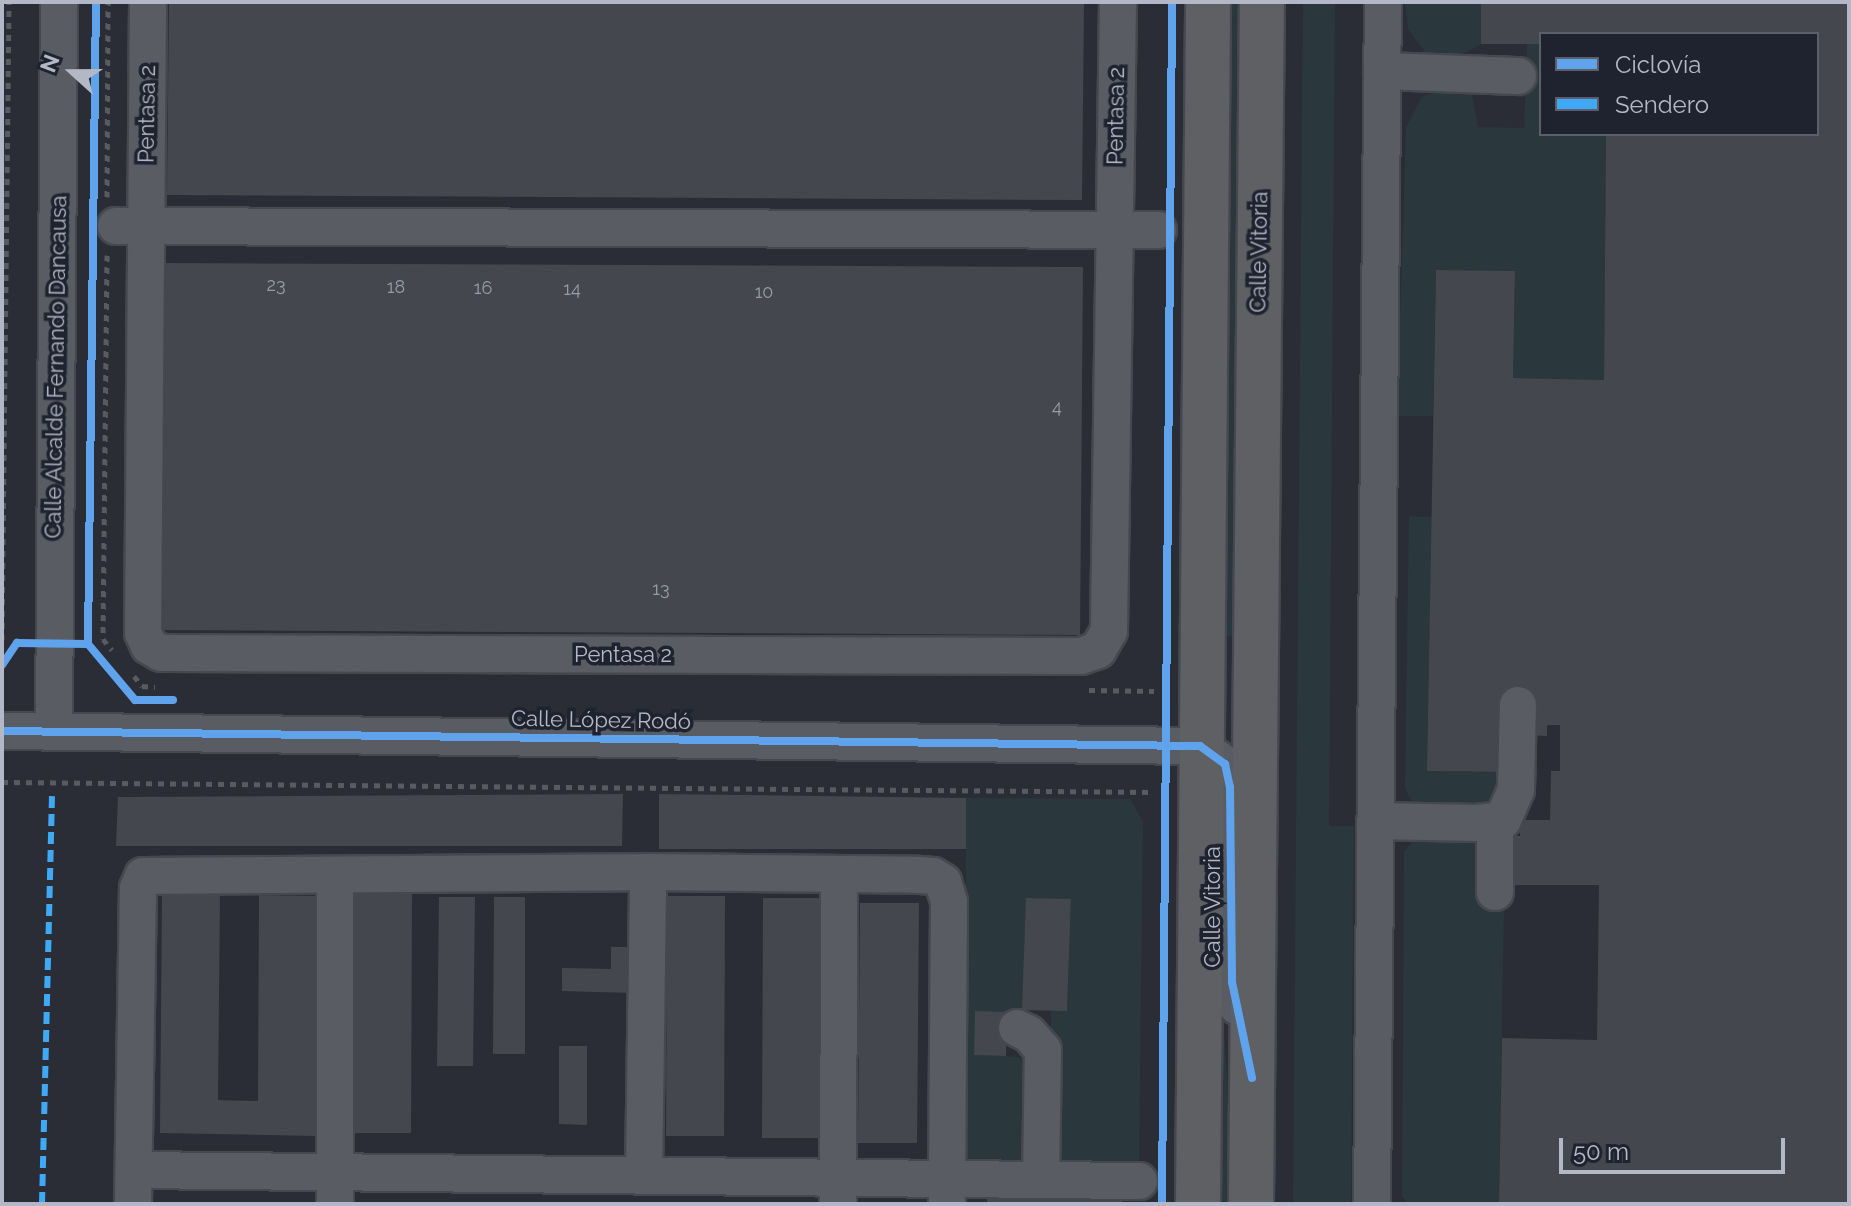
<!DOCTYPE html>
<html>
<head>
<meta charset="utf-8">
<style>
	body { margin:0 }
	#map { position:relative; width:1851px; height:1206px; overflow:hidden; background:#2a2d35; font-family:Raleway,sans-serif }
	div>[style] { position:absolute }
	.green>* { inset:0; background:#2a383d }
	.building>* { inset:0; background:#44474e }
	.path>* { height:5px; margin-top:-2.5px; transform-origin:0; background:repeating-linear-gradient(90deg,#585b61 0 6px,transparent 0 12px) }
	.roads { filter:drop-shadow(2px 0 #46484e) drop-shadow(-2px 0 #46484e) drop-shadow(0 2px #46484e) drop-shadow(0 -2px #46484e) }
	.minor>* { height:36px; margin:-18px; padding:0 18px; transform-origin:18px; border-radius:18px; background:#5a5c63 }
	.highway>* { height:44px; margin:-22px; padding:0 22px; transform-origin:22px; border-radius:22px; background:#5e6064 }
	.quiet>* { height:6px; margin-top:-3px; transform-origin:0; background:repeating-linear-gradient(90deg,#3fa9f5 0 12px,transparent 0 18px) }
	.cycleway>* { height:8px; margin:-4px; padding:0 4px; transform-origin:4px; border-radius:4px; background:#60a3ed }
	span { translate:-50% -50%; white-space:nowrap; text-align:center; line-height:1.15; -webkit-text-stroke:7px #1e232f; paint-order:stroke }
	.number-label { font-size:18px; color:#989ca8 }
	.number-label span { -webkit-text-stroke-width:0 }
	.street-label { font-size:22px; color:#b4b8c6 }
	.frame { position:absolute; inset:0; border:4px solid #b4b8c6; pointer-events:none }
	.legend { position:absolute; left:1539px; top:32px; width:280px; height:104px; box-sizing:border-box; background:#1e232f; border:2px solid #5a5f6b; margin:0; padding:10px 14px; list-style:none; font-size:24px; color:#b4b8c6 }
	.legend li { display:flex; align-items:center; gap:16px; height:40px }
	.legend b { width:40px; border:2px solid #5a5f6b }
	.north { position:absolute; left:32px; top:32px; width:80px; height:80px; -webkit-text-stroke:6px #1e232f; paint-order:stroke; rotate:291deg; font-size:22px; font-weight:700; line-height:32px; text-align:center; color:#b4b8c6 }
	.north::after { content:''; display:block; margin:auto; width:28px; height:36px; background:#b4b8c6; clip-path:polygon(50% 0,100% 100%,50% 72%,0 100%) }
	.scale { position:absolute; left:1559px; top:1138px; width:226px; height:36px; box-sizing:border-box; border:4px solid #b4b8c6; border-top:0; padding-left:10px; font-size:24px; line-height:28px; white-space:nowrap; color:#b4b8c6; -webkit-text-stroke:6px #1e232f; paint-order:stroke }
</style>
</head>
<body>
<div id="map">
	<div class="green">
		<i style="clip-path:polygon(1226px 2px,1243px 2px,1237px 637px,1220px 636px)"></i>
		<i style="clip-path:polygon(1303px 2px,1335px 2px,1329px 826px,1354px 826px,1351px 1204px,1293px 1204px)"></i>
		<i style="clip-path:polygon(1405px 2px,1481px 2px,1481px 44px,1456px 58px,1428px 56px,1408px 29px)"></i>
		<i style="clip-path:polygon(1527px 44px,1541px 44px,1541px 134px,1606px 134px,1604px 380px,1513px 378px,1515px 271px,1436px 270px,1433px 416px,1397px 416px,1406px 128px,1421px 98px,1439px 89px,1471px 90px,1478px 127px,1524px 128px)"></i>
		<i style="clip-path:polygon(1409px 516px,1432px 517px,1427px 771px,1507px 772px,1494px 802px,1484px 807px,1425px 808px,1410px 799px,1405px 788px)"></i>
		<i style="clip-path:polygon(966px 798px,1130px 799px,1143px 822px,1139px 1167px,1049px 1166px,1051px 1011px,1067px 1010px,1071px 900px,1027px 898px,1023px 1012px,975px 1012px,974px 1054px,1017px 1057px,1035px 1063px,1033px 1165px,965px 1164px)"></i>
		<i style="clip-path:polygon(1425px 835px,1475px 838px,1487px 847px,1504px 900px,1499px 1204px,1409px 1204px,1402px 1196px,1404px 852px,1413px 841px)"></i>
		<i style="clip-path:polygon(1217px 1016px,1223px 1019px,1228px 1087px,1232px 1204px,1219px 1204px)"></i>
	</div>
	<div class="building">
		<i style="clip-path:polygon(169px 2px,1084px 2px,1082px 200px,167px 195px)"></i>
		<i style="clip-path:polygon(1481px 2px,1849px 2px,1849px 1204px,1499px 1204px,1502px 1038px,1597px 1040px,1599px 885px,1504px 885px,1505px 836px,1520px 836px,1520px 820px,1550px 820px,1551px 771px,1560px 771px,1560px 725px,1547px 725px,1547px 736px,1527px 735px,1508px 772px,1427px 771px,1436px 270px,1515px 271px,1513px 378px,1604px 380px,1606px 134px,1817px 134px,1817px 34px,1541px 34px,1541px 44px,1481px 44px)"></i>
		<i style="clip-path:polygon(165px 263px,1083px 267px,1080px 635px,163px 630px)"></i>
		<i style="clip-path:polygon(623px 794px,622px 846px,116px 846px,118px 797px)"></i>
		<i style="clip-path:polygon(659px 794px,966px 798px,966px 849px,659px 849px)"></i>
		<i style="clip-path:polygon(162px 893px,220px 893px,218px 1100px,258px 1101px,259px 895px,318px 896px,317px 1136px,160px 1133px)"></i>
		<i style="clip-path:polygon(354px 893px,412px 893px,411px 1133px,352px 1133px)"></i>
		<i style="clip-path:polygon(667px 896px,725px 896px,724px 1136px,666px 1136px)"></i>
		<i style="clip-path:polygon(439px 897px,475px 897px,473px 1066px,437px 1066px)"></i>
		<i style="clip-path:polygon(494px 897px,525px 897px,525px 1054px,493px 1054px)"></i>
		<i style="clip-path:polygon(763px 898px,822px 898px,820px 1138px,762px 1138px)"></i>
		<i style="clip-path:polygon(1026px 898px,1071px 899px,1067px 1011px,1022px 1010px)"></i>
		<i style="clip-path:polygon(860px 903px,919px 903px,917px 1143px,858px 1143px)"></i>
		<i style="clip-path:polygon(611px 947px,634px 947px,633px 993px,562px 991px,562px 968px,611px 969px)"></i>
		<i style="clip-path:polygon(975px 1011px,1006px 1012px,1006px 1056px,974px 1055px)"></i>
		<i style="clip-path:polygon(559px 1046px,587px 1046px,587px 1125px,559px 1124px)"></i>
		<i style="clip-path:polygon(987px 1194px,1122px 1195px,1122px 1204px,987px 1204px)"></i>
	</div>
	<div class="path">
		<i style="left:107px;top:197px;width:195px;rotate:-89.7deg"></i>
		<i style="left:107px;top:255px;width:384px;rotate:90.6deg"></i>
		<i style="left:103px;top:639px;width:14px;rotate:51deg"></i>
		<i style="left:2px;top:640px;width:638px;rotate:-89.37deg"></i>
		<i style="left:134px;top:676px;width:13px;rotate:51deg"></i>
		<i style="left:142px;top:686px;width:13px;rotate:4deg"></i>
		<i style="left:1089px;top:690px;width:65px;rotate:0.9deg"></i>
		<i style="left:2px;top:782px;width:1151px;rotate:0.5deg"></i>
	</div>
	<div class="roads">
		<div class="minor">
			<i style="left:148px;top:2px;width:631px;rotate:90.45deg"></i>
			<i style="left:143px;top:633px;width:14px;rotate:65deg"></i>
			<i style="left:149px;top:646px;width:14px;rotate:30deg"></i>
			<i style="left:161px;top:653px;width:920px;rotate:0.19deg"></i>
			<i style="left:1081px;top:656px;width:18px;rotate:-19deg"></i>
			<i style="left:1098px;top:650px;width:22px;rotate:-60deg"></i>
			<i style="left:1109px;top:631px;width:629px;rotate:-89.18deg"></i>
			<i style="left:1382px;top:71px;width:136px;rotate:2.1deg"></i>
			<i style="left:116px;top:226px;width:1042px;rotate:0.22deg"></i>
			<i style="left:2px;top:731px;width:1198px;rotate:0.72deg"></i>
			<i style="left:1200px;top:746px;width:31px;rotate:36deg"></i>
			<i style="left:1225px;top:764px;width:24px;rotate:78deg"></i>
			<i style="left:1230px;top:787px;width:195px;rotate:89.4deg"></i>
			<i style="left:1232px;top:982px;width:25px;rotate:78deg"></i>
			<i style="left:54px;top:731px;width:729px;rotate:-89.61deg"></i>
			<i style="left:1376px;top:821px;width:100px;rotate:1.1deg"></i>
			<i style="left:1476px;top:823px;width:27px;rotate:-6deg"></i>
			<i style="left:1503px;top:820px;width:33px;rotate:-67deg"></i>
			<i style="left:1516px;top:790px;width:85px;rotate:-88.7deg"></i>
			<i style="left:1495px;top:823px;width:69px;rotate:90deg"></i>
			<i style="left:1017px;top:1028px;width:13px;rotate:27deg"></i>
			<i style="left:1029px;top:1034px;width:21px;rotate:49deg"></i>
			<i style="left:1043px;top:1050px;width:130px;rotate:90.9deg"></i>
			<i style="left:134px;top:1170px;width:1005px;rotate:0.63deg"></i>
			<i style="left:644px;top:1176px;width:304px;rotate:-89.2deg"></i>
			<i style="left:133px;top:1204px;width:316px;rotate:-89.1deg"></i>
			<i style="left:138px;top:888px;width:13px;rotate:-67deg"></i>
			<i style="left:143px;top:876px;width:505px;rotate:-0.45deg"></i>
			<i style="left:648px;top:872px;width:272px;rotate:0.6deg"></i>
			<i style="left:920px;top:875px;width:13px;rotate:4deg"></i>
			<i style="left:933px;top:876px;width:12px;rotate:31deg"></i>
			<i style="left:943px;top:882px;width:21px;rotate:73deg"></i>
			<i style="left:949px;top:902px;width:302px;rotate:90.4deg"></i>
			<i style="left:335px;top:1204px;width:329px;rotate:-90deg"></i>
			<i style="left:838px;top:1204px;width:329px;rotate:-89.8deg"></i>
			<i style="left:1372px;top:1204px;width:1202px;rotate:-89.48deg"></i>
		</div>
		<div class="highway">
			<i style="left:1198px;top:1204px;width:1202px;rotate:-89.52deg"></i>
			<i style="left:1251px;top:1204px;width:1202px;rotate:-89.48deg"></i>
		</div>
	</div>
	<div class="quiet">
		<i style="left:42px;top:1204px;width:408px;rotate:-88.6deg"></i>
	</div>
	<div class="cycleway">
		<i style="left:88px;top:644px;width:642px;rotate:-89.29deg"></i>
		<i style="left:2px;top:665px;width:27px;rotate:-56deg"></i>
		<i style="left:17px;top:643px;width:71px;rotate:0.8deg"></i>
		<i style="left:88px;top:644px;width:73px;rotate:50deg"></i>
		<i style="left:135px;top:700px;width:38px"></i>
		<i style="left:2px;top:731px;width:1198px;rotate:0.72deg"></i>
		<i style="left:1200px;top:746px;width:31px;rotate:36deg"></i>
		<i style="left:1225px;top:764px;width:24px;rotate:78deg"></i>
		<i style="left:1230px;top:787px;width:195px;rotate:89.4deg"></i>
		<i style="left:1232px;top:982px;width:98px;rotate:78.2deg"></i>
		<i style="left:1162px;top:1204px;width:1202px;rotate:-89.52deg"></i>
	</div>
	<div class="number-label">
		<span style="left:276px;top:285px">23</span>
		<span style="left:396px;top:287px">18</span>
		<span style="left:483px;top:288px">16</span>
		<span style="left:572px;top:289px">14</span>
		<span style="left:764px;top:292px">10</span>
		<span style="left:1057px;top:407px">4</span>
		<span style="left:661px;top:589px">13</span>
	</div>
	<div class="street-label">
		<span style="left:147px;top:114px;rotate:-89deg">Pentasa 2</span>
		<span style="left:1116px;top:116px;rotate:-89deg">Pentasa 2</span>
		<span style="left:1259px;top:252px;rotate:-89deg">Calle Vitoria</span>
		<span style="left:56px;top:367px;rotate:-89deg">Calle Alcalde Fernando Dancausa</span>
		<span style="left:623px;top:655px">Pentasa 2</span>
		<span style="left:601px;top:720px;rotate:1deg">Calle López Rodó</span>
		<span style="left:1213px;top:907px;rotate:-90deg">Calle Vitoria</span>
	</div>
	<div class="frame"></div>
	<ul class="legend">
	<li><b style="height:10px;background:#60a3ed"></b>Ciclovía</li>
	<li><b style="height:10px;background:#3fa9f5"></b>Sendero</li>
	</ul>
	<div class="north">N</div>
	<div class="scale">50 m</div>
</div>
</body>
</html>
